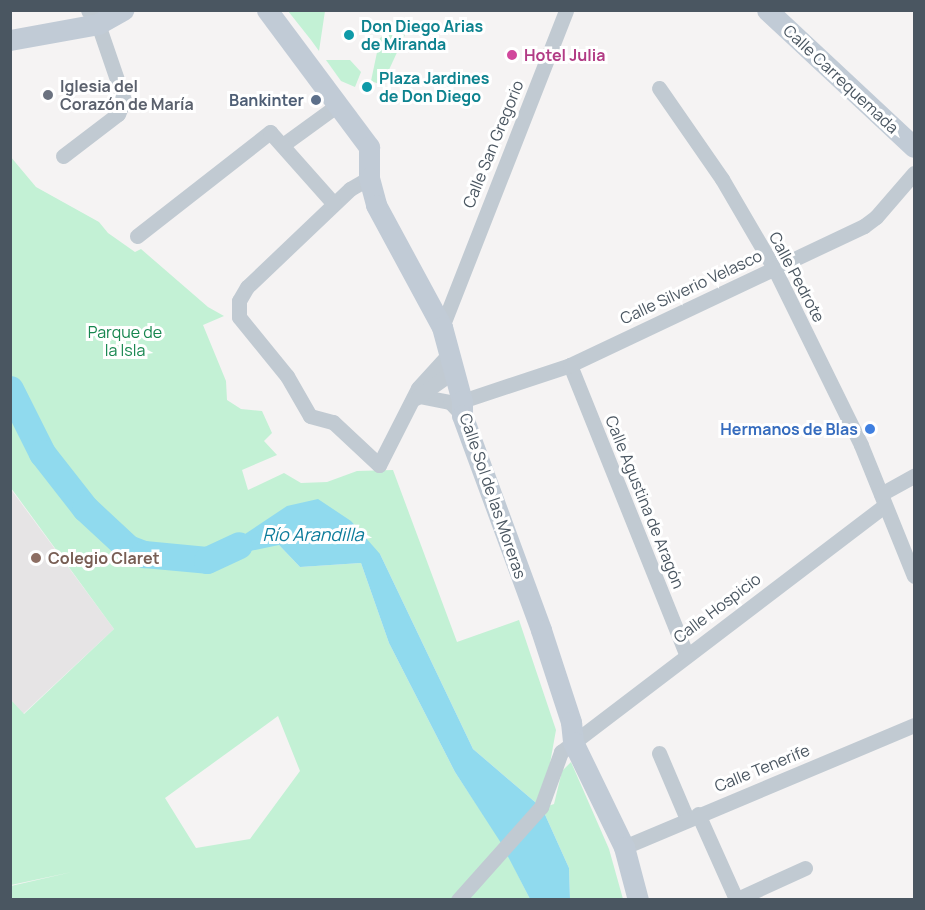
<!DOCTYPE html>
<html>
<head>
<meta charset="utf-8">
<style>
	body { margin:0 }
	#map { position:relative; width:925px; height:910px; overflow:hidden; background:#f5f3f3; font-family:Manrope,sans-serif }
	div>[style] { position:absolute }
	.education>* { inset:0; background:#e6e4e5 }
	.green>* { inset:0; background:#c3f1d5 }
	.water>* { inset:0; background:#90daee }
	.river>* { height:27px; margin:-13.5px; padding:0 13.5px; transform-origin:13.5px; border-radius:13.5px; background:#90daee }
	.street>* { height:15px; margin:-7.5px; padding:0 7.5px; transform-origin:7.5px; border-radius:7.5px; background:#c1cad2 }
	.secondary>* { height:21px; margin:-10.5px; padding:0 10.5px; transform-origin:10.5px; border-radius:10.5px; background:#c1cbd6 }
	.dots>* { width:16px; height:16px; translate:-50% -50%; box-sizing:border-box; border:3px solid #fff; border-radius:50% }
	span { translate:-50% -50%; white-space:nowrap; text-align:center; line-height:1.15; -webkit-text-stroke:6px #fff; paint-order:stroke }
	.culture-label { font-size:16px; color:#0d838f; font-weight:700 }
	.left { translate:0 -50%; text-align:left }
	.hotel-label { font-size:16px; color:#b23c85; font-weight:700 }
	.street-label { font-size:16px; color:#4a5661 }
	.worship-label { font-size:16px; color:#5b616d; font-weight:700 }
	.service-label { font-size:16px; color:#4e5e75; font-weight:700 }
	.right { translate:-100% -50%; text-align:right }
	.park-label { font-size:16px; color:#17864f }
	.shop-label { font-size:16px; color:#366cbe; font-weight:700 }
	.education-label { font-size:16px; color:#785e54; font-weight:700 }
	.water-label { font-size:18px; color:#0c7c9b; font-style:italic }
	.frame { position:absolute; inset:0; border:12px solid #4a5661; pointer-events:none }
</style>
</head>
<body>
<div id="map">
	<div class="education">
		<i style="clip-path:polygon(10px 488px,114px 629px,23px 714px,11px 700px)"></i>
	</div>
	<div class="green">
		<i style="clip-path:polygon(288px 11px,325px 11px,319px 51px,311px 40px)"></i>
		<i style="clip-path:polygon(387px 32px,396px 30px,405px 35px,382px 85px,371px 81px,380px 38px)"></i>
		<i style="clip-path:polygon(350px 60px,361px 72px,355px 87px,341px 81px,326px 60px)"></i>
		<i style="clip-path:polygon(evenodd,10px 156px,36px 187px,99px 222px,108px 233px,135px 252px,141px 249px,208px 307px,224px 316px,203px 325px,226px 381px,227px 400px,241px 409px,262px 411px,272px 433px,264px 441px,277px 455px,242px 470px,248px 490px,284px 473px,301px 483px,327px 482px,357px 471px,393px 470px,457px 642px,519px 620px,556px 730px,542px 808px,554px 804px,562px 771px,571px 762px,609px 849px,623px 899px,570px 899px,569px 868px,542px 808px,473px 749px,380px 554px,279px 545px,300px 567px,361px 563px,389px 643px,455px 772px,502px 843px,530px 899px,11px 899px,11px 886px,72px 872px,11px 885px,11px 700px,24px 714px,114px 629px,11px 488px,10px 156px,278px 716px,300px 771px,250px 839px,196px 848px,165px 798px,278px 716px)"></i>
	</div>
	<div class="water">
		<i style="clip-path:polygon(318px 499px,351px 521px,380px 554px,473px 749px,542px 808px,569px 868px,570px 899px,530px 899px,501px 843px,455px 772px,389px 643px,361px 563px,300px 567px,279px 545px,207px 560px,190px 558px,239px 538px,287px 506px)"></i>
	</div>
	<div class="river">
		<i style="left:10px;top:389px;width:72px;rotate:63.4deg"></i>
		<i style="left:42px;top:453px;width:70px;rotate:52deg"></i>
		<i style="left:85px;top:508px;width:59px;rotate:42.9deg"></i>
		<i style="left:128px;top:548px;width:17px;rotate:21deg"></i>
		<i style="left:144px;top:554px;width:63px;rotate:5.4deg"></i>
		<i style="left:207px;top:560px;width:35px;rotate:-25deg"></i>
	</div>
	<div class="street">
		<i style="left:659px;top:88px;width:111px;rotate:55.3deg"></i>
		<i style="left:722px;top:179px;width:103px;rotate:59.7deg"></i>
		<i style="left:774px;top:268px;width:197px;rotate:63.8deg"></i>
		<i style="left:861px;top:445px;width:141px;rotate:68deg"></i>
		<i style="left:284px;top:144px;width:68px;rotate:-36deg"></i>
		<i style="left:63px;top:156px;width:69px;rotate:-37.4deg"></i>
		<i style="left:118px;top:114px;width:15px;rotate:-67deg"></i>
		<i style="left:124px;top:100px;width:80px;rotate:-108.9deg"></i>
		<i style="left:98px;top:24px;width:17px;rotate:-126deg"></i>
		<i style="left:369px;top:178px;width:22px;rotate:150deg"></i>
		<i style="left:350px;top:189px;width:142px;rotate:136.4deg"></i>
		<i style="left:247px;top:287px;width:16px;rotate:120deg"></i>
		<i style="left:239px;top:301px;width:16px;rotate:90deg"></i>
		<i style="left:239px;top:317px;width:76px;rotate:50.9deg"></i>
		<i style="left:287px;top:376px;width:46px;rotate:60.1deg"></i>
		<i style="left:310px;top:416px;width:24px;rotate:15deg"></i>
		<i style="left:333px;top:422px;width:63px;rotate:43.1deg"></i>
		<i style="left:379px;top:465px;width:86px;rotate:-63.1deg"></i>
		<i style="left:418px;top:388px;width:47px;rotate:-47.6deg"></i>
		<i style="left:137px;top:236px;width:169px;rotate:-38deg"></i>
		<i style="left:270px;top:132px;width:96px;rotate:48.4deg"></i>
		<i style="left:442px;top:327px;width:340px;rotate:-68.6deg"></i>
		<i style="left:570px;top:365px;width:310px;rotate:68.1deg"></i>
		<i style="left:419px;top:396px;width:32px;rotate:11deg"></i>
		<i style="left:450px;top:402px;width:18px;rotate:47deg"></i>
		<i style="left:416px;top:398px;width:47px;rotate:-35.4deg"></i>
		<i style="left:462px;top:401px;width:114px;rotate:-18.4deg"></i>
		<i style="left:570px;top:365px;width:325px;rotate:-25.3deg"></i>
		<i style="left:864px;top:226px;width:15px;rotate:-37deg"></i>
		<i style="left:876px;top:217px;width:58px;rotate:-49.2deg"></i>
		<i style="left:881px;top:494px;width:38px;rotate:-29deg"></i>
		<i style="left:659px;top:753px;width:72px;rotate:67deg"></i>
		<i style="left:698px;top:814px;width:93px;rotate:65.9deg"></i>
		<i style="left:624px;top:847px;width:315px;rotate:-22.8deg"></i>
		<i style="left:458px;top:900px;width:125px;rotate:-48.3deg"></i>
		<i style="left:541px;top:807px;width:59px;rotate:-70deg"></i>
		<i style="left:561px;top:752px;width:406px;rotate:-37.3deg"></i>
		<i style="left:735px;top:900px;width:77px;rotate:-24.6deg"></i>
	</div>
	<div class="secondary">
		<i style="left:267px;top:10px;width:171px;rotate:53.3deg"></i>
		<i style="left:369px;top:147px;width:31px;rotate:90deg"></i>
		<i style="left:369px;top:178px;width:28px;rotate:75deg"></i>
		<i style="left:376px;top:205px;width:139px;rotate:61.6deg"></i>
		<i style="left:442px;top:327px;width:77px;rotate:74.9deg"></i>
		<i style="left:462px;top:401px;width:14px;rotate:90deg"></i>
		<i style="left:462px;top:415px;width:229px;rotate:69.8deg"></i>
		<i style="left:541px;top:630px;width:97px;rotate:71.9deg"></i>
		<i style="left:571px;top:722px;width:20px;rotate:84deg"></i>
		<i style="left:573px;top:742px;width:117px;rotate:64.1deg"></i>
		<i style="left:624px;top:847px;width:55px;rotate:75.2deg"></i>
		<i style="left:767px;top:10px;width:201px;rotate:43deg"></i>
		<i style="left:10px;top:40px;width:89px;rotate:-10.3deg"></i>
		<i style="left:98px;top:24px;width:29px;rotate:-29deg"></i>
	</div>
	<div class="dots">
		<i style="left:349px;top:35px;background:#0f9aa8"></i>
		<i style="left:512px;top:55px;background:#d1479c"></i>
		<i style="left:367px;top:87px;background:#0f9aa8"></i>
		<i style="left:48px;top:95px;background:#6b7280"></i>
		<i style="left:316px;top:100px;background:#5c6f8a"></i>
		<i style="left:870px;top:429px;background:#3f7fe0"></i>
		<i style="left:36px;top:558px;background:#8d6e63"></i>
	</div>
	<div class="culture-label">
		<span class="left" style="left:361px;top:35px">Don Diego Arias<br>de Miranda</span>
		<span class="left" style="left:379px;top:87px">Plaza Jardines<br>de Don Diego</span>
	</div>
	<div class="hotel-label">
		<span class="left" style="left:524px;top:55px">Hotel Julia</span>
	</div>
	<div class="street-label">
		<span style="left:841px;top:79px;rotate:43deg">Calle Carrequemada</span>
		<span style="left:493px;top:144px;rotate:-68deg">Calle San Gregorio</span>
		<span style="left:797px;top:277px;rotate:62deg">Calle Pedrote</span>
		<span style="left:691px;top:287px;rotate:-25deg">Calle Silverio Velasco</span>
		<span style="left:493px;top:496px;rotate:71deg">Calle Sol de las Moreras</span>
		<span style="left:645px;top:502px;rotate:68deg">Calle Agustina de Aragón</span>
		<span style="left:717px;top:608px;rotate:-37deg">Calle Hospicio</span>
		<span style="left:762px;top:768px;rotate:-22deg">Calle Tenerife</span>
	</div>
	<div class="worship-label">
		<span class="left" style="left:60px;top:95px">Iglesia del<br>Corazón de María</span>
	</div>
	<div class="service-label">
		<span class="right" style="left:304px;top:100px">Bankinter</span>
	</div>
	<div class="park-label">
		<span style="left:125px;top:341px">Parque de<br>la Isla</span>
	</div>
	<div class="shop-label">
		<span class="right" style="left:858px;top:429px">Hermanos de Blas</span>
	</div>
	<div class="education-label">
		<span class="left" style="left:48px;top:558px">Colegio Claret</span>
	</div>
	<div class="water-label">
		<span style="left:313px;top:534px">Río Arandilla</span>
	</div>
	<div class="frame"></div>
</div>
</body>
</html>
